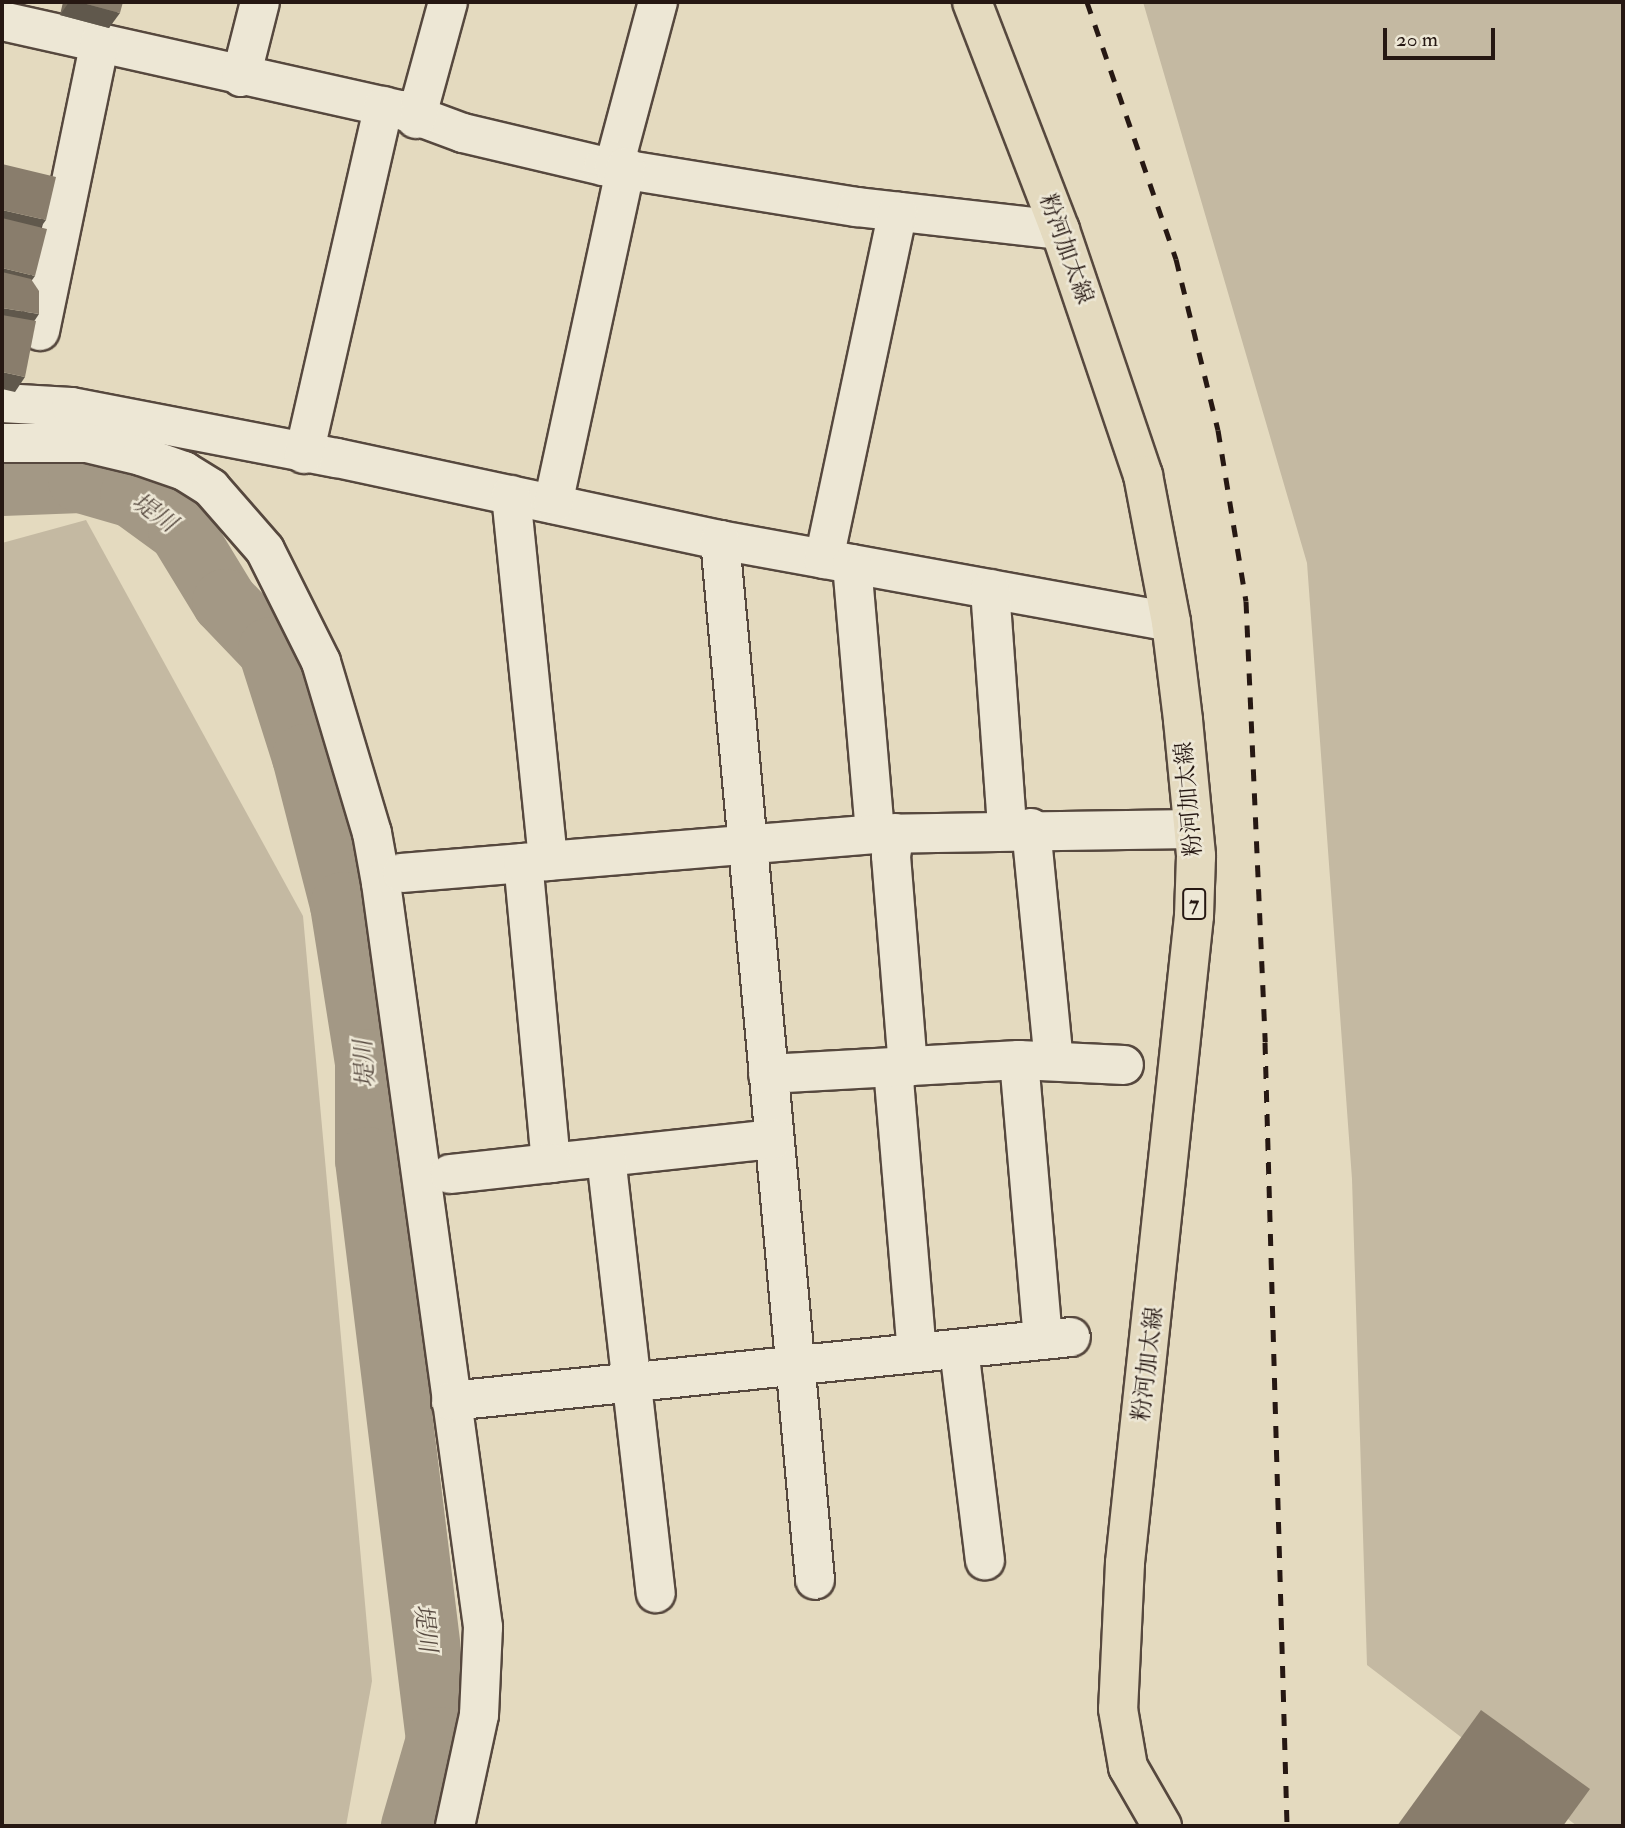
<!DOCTYPE html>
<html>
<head>
<meta charset="utf-8">
<style>
	body { margin:0 }
	#map { position:relative; width:1625px; height:1828px; overflow:hidden; background:#e4dabf; font-family:"IM FELL Double Pica","Noto Serif JP",serif }
	div>[style] { position:absolute }
	.green>* { inset:0; background:#c4b9a2 }
	.river>* { height:66px; margin:-33px; padding:0 33px; transform-origin:33px; border-radius:33px; background:#a39885 }
	.roads { filter:drop-shadow(2px 0 #56483e) drop-shadow(-2px 0 #56483e) drop-shadow(0 2px #56483e) drop-shadow(0 -2px #56483e) }
	.minor>* { height:38px; margin:-19px; padding:0 19px; transform-origin:19px; border-radius:19px; background:#ede7d5 }
	.major>* { height:38px; margin:-19px; padding:0 19px; transform-origin:19px; border-radius:19px; background:#e4dabf }
	.rail>* { height:5px; margin-top:-2.5px; transform-origin:0; background:repeating-linear-gradient(90deg,#261813 0 12px,transparent 0 24px) }
	.wall>* { inset:0; background:#766c5d }
	.shaded-wall>* { inset:0; background:#60584c }
	.building>* { inset:0; background:#897d6c }
	span { translate:-50% -50%; white-space:nowrap; text-align:center; line-height:1.15; -webkit-text-stroke:5px #ede7d5; paint-order:stroke }
	.shield-label span { padding:2px 5px; background:#ede7d5; border:2px solid; border-radius:5px; -webkit-text-stroke-width:0 }
	.shield-label { font-size:21px; color:#261813; font-weight:700 }
	.street-label { font-size:23px; color:#261813 }
	.water-label { font-size:24px; color:#584b41; font-style:italic }
	.frame { position:absolute; inset:0; border:4px solid #261813; pointer-events:none }
	.scale { position:absolute; left:1383px; top:28px; width:112px; height:32px; box-sizing:border-box; border:4px solid #261813; border-top:0; padding-left:9px; font-size:21px; line-height:24px; white-space:nowrap; color:#261813; -webkit-text-stroke:5px #ede7d5; paint-order:stroke }
</style>
</head>
<body>
<div id="map">
	<div class="green">
		<i style="clip-path:polygon(1143px 2px,1623px 2px,1623px 1826px,1577px 1826px,1367px 1665px,1352px 1179px,1307px 563px)"></i>
		<i style="clip-path:polygon(86px 520px,303px 916px,372px 1681px,346px 1826px,2px 1826px,2px 543px)"></i>
	</div>
	<div class="river">
		<i style="left:2px;top:483px;width:79px;rotate:-2.2deg"></i>
		<i style="left:81px;top:480px;width:54px;rotate:16.1deg"></i>
		<i style="left:133px;top:495px;width:59px;rotate:36.1deg"></i>
		<i style="left:181px;top:530px;width:84px;rotate:58.6deg"></i>
		<i style="left:225px;top:602px;width:66px;rotate:46.2deg"></i>
		<i style="left:271px;top:650px;width:112px;rotate:72.4deg"></i>
		<i style="left:305px;top:757px;width:153px;rotate:75.6deg"></i>
		<i style="left:343px;top:905px;width:159px;rotate:81deg"></i>
		<i style="left:368px;top:1062px;width:98px;rotate:90deg"></i>
		<i style="left:368px;top:1160px;width:584px;rotate:83.02deg"></i>
		<i style="left:439px;top:1740px;width:90px;rotate:106.2deg"></i>
	</div>
	<div class="roads">
		<div class="minor">
			<i style="left:2px;top:21px;width:409px;rotate:12.6deg"></i>
			<i style="left:401px;top:110px;width:66px;rotate:20.4deg"></i>
			<i style="left:463px;top:133px;width:144px;rotate:13.3deg"></i>
			<i style="left:603px;top:166px;width:257px;rotate:9.2deg"></i>
			<i style="left:857px;top:207px;width:204px;rotate:6.5deg"></i>
			<i style="left:241px;top:77px;width:77px;rotate:-75.8deg"></i>
			<i style="left:416px;top:119px;width:121px;rotate:-74.7deg"></i>
			<i style="left:614px;top:166px;width:170px;rotate:-75deg"></i>
			<i style="left:40px;top:331px;width:295px;rotate:-78.3deg"></i>
			<i style="left:2px;top:403px;width:69px;rotate:3.3deg"></i>
			<i style="left:71px;top:407px;width:271px;rotate:10.9deg"></i>
			<i style="left:337px;top:458px;width:392px;rotate:12.1deg"></i>
			<i style="left:720px;top:540px;width:458px;rotate:10.3deg"></i>
			<i style="left:2px;top:443px;width:85px"></i>
			<i style="left:87px;top:443px;width:56px;rotate:13.5deg"></i>
			<i style="left:141px;top:456px;width:46px;rotate:19.2deg"></i>
			<i style="left:184px;top:471px;width:32px;rotate:32deg"></i>
			<i style="left:211px;top:488px;width:82px;rotate:48.9deg"></i>
			<i style="left:265px;top:550px;width:125px;rotate:63.4deg"></i>
			<i style="left:321px;top:662px;width:178px;rotate:73.4deg"></i>
			<i style="left:372px;top:833px;width:51px;rotate:79.8deg"></i>
			<i style="left:381px;top:883px;width:751px;rotate:82.19deg"></i>
			<i style="left:483px;top:1627px;width:88px;rotate:92.6deg"></i>
			<i style="left:479px;top:1715px;width:114px;rotate:102.2deg"></i>
			<i style="left:304px;top:454px;width:357px;rotate:-77.1deg"></i>
			<i style="left:511px;top:495px;width:368px;rotate:84.2deg"></i>
			<i style="left:553px;top:504px;width:345px;rotate:-77.8deg"></i>
			<i style="left:720px;top:540px;width:1044px;rotate:84.78deg"></i>
			<i style="left:824px;top:559px;width:355px;rotate:-78deg"></i>
			<i style="left:852px;top:564px;width:271px;rotate:85.1deg"></i>
			<i style="left:990px;top:589px;width:241px;rotate:85.9deg"></i>
			<i style="left:1031px;top:828px;width:234px;rotate:84.4deg"></i>
			<i style="left:895px;top:833px;width:23px;rotate:100deg"></i>
			<i style="left:891px;top:856px;width:212px;rotate:85.4deg"></i>
			<i style="left:402px;top:873px;width:121px;rotate:-4.7deg"></i>
			<i style="left:1019px;top:1060px;width:281px;rotate:85.1deg"></i>
			<i style="left:893px;top:1068px;width:285px;rotate:85.2deg"></i>
			<i style="left:768px;top:1074px;width:251px;rotate:-3.2deg"></i>
			<i style="left:1019px;top:1060px;width:105px;rotate:2.7deg"></i>
			<i style="left:774px;top:1139px;width:224px;rotate:173.9deg"></i>
			<i style="left:551px;top:1163px;width:301px;rotate:-95.3deg"></i>
			<i style="left:523px;top:863px;width:353px;rotate:-4.7deg"></i>
			<i style="left:875px;top:834px;width:318px;rotate:-0.9deg"></i>
			<i style="left:606px;top:1157px;width:439px;rotate:83.5deg"></i>
			<i style="left:450px;top:1174px;width:102px;rotate:-6.2deg"></i>
			<i style="left:959px;top:1349px;width:213px;rotate:83deg"></i>
			<i style="left:451px;top:1401px;width:623px;rotate:-5.89deg"></i>
		</div>
		<div class="major">
			<i style="left:972px;top:2px;width:244px;rotate:68.9deg"></i>
			<i style="left:1060px;top:230px;width:259px;rotate:71.3deg"></i>
			<i style="left:1143px;top:475px;width:150px;rotate:79.2deg"></i>
			<i style="left:1171px;top:622px;width:99px;rotate:83deg"></i>
			<i style="left:1183px;top:720px;width:137px;rotate:84.5deg"></i>
			<i style="left:1196px;top:856px;width:60px;rotate:91.9deg"></i>
			<i style="left:1194px;top:916px;width:651px;rotate:96.09deg"></i>
			<i style="left:1125px;top:1563px;width:146px;rotate:92.7deg"></i>
			<i style="left:1118px;top:1709px;width:59px;rotate:80.2deg"></i>
			<i style="left:1128px;top:1767px;width:68px;rotate:60deg"></i>
		</div>
	</div>
	<div class="rail">
		<i style="left:1087px;top:2px;width:272px;rotate:70.9deg"></i>
		<i style="left:1176px;top:259px;width:176px;rotate:76.2deg"></i>
		<i style="left:1218px;top:430px;width:173px;rotate:80.7deg"></i>
		<i style="left:1246px;top:601px;width:441px;rotate:87.5deg"></i>
		<i style="left:1265px;top:1042px;width:784px;rotate:88.39deg"></i>
	</div>
	<div class="wall">
		<i style="clip-path:polygon(63px 2px,123px 2px,109px 28px,60px 15px)"></i>
	</div>
	<div class="shaded-wall">
		<i style="clip-path:polygon(69px 2px,79px 2px,120px 13px,109px 28px,60px 15px)"></i>
		<i style="clip-path:polygon(2px 210px,46px 220px,35px 235px,2px 227px)"></i>
		<i style="clip-path:polygon(2px 268px,35px 276px,24px 291px,2px 286px)"></i>
		<i style="clip-path:polygon(2px 308px,39px 314px,29px 329px,2px 325px)"></i>
		<i style="clip-path:polygon(2px 372px,25px 377px,15px 392px,2px 389px)"></i>
	</div>
	<div class="building">
		<i style="clip-path:polygon(79px 2px,123px 2px,120px 13px)"></i>
		<i style="clip-path:polygon(2px 164px,56px 177px,46px 220px,2px 210px)"></i>
		<i style="clip-path:polygon(2px 218px,47px 229px,35px 276px,2px 268px)"></i>
		<i style="clip-path:polygon(2px 272px,31px 279px,39px 291px,39px 314px,2px 308px)"></i>
		<i style="clip-path:polygon(2px 315px,36px 321px,25px 377px,2px 372px)"></i>
		<i style="clip-path:polygon(1481px 1710px,1590px 1789px,1563px 1826px,1397px 1826px)"></i>
	</div>
	<div class="shield-label">
		<span style="left:1194px;top:904px">7</span>
	</div>
	<div class="street-label">
		<span style="left:1066px;top:249px;rotate:70deg">粉河加太線</span>
		<span style="left:1189px;top:799px;rotate:-95deg">粉河加太線</span>
		<span style="left:1148px;top:1364px;rotate:-83deg">粉河加太線</span>
	</div>
	<div class="water-label">
		<span style="left:154px;top:513px;rotate:35deg">堤川</span>
		<span style="left:365px;top:1064px;rotate:-94deg">堤川</span>
		<span style="left:425px;top:1628px;rotate:83deg">堤川</span>
	</div>
	<div class="frame"></div>
	<div class="scale">20 m</div>
</div>
</body>
</html>
